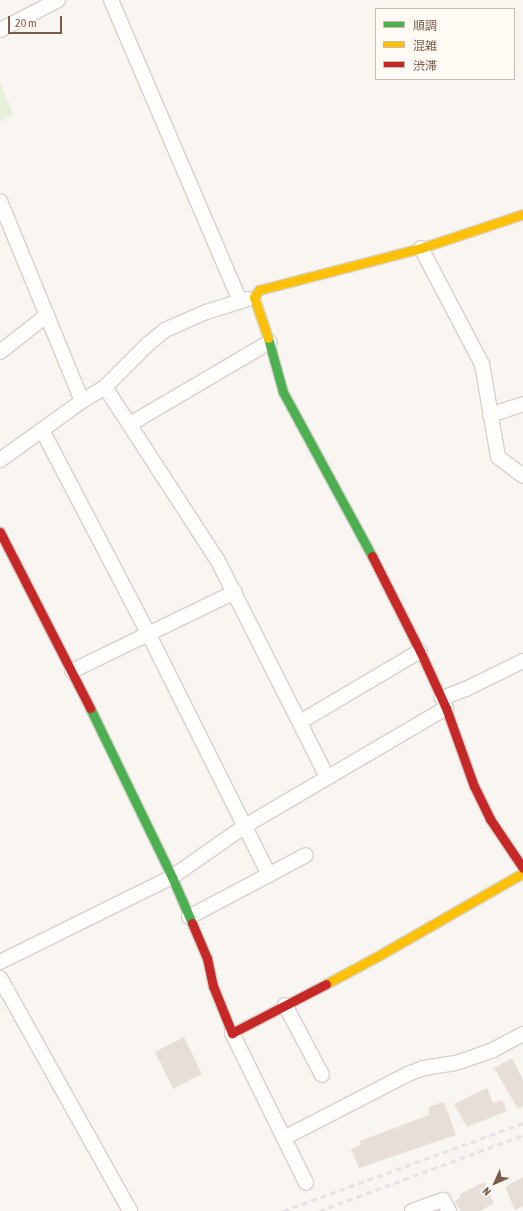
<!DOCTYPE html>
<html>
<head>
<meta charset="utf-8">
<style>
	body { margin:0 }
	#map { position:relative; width:523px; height:1211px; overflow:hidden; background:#f9f5f0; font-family:"Asap Condensed","Noto Sans JP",sans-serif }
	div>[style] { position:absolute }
	.green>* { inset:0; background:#e7f0db }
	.building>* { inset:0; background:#e6ded7 }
	.roads { filter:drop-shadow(1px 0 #d7d1cb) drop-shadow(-1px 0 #d7d1cb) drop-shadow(0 1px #d7d1cb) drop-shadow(0 -1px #d7d1cb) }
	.street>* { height:14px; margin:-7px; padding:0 7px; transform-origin:7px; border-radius:7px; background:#fefefd }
	.fast>* { height:9px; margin:-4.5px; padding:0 4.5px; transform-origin:4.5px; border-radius:4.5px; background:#4caf50 }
	.slow>* { height:9px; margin:-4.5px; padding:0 4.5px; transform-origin:4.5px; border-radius:4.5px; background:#ffc107 }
	.jam>* { height:9px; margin:-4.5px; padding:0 4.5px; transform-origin:4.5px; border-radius:4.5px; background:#c62828 }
	.rail>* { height:3px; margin-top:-1.5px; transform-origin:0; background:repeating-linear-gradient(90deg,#e6e3e7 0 6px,transparent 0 10px) }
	span { translate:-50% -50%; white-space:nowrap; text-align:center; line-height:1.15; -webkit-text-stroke:3px #fffaf3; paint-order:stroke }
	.legend { position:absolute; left:375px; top:8px; width:140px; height:72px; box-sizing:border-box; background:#fffaf3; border:1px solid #cabbb1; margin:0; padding:5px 7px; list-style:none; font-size:12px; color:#7a5c4d }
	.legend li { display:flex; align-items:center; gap:8px; height:20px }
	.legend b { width:20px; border:1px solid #cabbb1 }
	.north { position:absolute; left:475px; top:1163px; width:40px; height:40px; -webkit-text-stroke:3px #fffaf3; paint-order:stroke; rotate:225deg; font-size:11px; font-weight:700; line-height:16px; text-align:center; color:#7a5c4d }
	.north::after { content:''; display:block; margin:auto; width:14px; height:18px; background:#7a5c4d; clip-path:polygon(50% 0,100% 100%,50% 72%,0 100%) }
	.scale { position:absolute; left:8px; top:16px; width:54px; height:18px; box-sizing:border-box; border:2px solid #7a5c4d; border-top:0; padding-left:5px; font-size:12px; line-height:14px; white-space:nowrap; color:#7a5c4d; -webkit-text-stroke:3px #fffaf3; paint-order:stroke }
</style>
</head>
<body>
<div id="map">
	<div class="green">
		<i style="clip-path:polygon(0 83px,14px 115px,0 121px)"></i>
	</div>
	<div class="building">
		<i style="clip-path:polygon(184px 1037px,202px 1074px,173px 1089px,155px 1052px)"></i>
		<i style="clip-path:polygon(512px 1058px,523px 1080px,523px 1106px,518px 1109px,494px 1068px)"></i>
		<i style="clip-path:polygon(487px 1088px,493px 1103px,502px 1100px,507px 1111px,467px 1127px,454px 1104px)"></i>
		<i style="clip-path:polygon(444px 1102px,456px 1135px,359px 1168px,351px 1149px,361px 1145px,360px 1141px,429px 1115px,429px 1107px)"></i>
		<i style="clip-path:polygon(523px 1177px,523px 1206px,515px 1210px,505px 1187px)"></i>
		<i style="clip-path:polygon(484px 1182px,494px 1203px,480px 1211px,461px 1211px,455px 1201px,460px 1198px,460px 1194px)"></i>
	</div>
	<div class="roads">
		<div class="street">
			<i style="left:111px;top:0;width:327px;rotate:66.8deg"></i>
			<i style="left:0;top:30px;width:65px;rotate:-27.3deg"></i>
			<i style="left:0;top:201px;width:216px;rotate:67.7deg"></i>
			<i style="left:421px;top:248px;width:131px;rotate:62.3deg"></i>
			<i style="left:482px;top:364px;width:94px;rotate:80.2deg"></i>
			<i style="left:498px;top:457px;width:31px;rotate:37deg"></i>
			<i style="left:0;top:352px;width:60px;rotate:-38.2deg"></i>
			<i style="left:105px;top:387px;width:207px;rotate:57deg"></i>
			<i style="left:218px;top:561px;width:242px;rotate:63.2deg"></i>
			<i style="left:490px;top:415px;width:35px;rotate:-18deg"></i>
			<i style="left:130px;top:424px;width:162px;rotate:-30.4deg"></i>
			<i style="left:42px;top:430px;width:229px;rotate:62.4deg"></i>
			<i style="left:148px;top:633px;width:271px;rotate:63.4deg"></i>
			<i style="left:0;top:460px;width:101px;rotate:-35.7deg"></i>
			<i style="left:82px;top:401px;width:27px;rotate:-31deg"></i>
			<i style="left:105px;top:387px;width:61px;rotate:-45deg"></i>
			<i style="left:148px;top:344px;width:22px;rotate:-39deg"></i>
			<i style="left:165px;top:330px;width:45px;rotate:-23.7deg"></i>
			<i style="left:206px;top:312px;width:44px;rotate:-17.2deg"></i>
			<i style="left:72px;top:671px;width:181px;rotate:-25.9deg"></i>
			<i style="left:442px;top:698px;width:26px;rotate:-21deg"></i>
			<i style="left:466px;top:689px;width:64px;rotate:-26.2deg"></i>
			<i style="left:300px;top:722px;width:139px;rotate:-30.6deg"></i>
			<i style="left:189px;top:917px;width:132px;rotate:-27.9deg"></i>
			<i style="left:0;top:962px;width:192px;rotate:-26.3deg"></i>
			<i style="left:172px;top:877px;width:89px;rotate:-34.9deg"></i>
			<i style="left:245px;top:826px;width:233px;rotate:-30.4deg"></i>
			<i style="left:0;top:978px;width:267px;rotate:60.8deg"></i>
			<i style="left:285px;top:1005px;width:79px;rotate:62.1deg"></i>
			<i style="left:232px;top:1033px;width:167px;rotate:63.7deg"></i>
			<i style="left:284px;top:1138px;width:140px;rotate:-27.3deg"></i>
			<i style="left:408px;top:1074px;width:17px;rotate:-21deg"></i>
			<i style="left:424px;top:1068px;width:32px;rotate:-9deg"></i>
			<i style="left:456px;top:1063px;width:37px;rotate:-19deg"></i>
			<i style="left:491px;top:1051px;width:36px;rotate:-28deg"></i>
			<i style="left:412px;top:1211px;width:33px;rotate:-20deg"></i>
			<i style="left:443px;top:1200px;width:13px;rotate:61deg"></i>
		</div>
		<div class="fast">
			<i style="left:268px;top:338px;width:56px;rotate:74.5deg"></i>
			<i style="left:283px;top:392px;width:187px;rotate:61.5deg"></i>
			<i style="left:90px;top:708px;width:188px;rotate:64.1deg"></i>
			<i style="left:172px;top:877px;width:50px;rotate:66.5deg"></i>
		</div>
		<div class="slow">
			<i style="left:268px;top:338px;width:43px;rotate:-108.9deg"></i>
			<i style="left:254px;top:297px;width:9px;rotate:-54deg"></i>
			<i style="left:259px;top:290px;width:167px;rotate:-14.5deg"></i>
			<i style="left:421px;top:248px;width:108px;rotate:-18.4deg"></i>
			<i style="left:326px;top:984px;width:59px;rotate:-28.3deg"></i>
			<i style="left:378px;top:956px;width:167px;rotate:-29.8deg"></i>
		</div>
		<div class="jam">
			<i style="left:0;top:532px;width:198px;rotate:62.9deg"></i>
			<i style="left:372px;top:556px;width:106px;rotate:63.2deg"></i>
			<i style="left:420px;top:651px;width:63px;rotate:65.5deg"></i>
			<i style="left:446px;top:708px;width:83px;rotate:70.3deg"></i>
			<i style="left:474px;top:786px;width:37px;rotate:64deg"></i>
			<i style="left:490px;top:819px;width:59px;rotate:56deg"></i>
			<i style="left:192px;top:923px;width:38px;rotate:67deg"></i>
			<i style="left:207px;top:958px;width:29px;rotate:78deg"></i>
			<i style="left:213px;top:986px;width:51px;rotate:68deg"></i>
			<i style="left:232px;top:1033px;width:106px;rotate:-27.5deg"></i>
		</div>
	</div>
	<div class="rail">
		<i style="left:283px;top:1211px;width:256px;rotate:-20.1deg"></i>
		<i style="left:319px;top:1211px;width:218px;rotate:-20.4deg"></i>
	</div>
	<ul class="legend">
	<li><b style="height:5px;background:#4caf50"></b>順調</li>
	<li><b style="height:5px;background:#ffc107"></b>混雑</li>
	<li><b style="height:5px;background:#c62828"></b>渋滞</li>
	</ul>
	<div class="north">N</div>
	<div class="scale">20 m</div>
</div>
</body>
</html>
